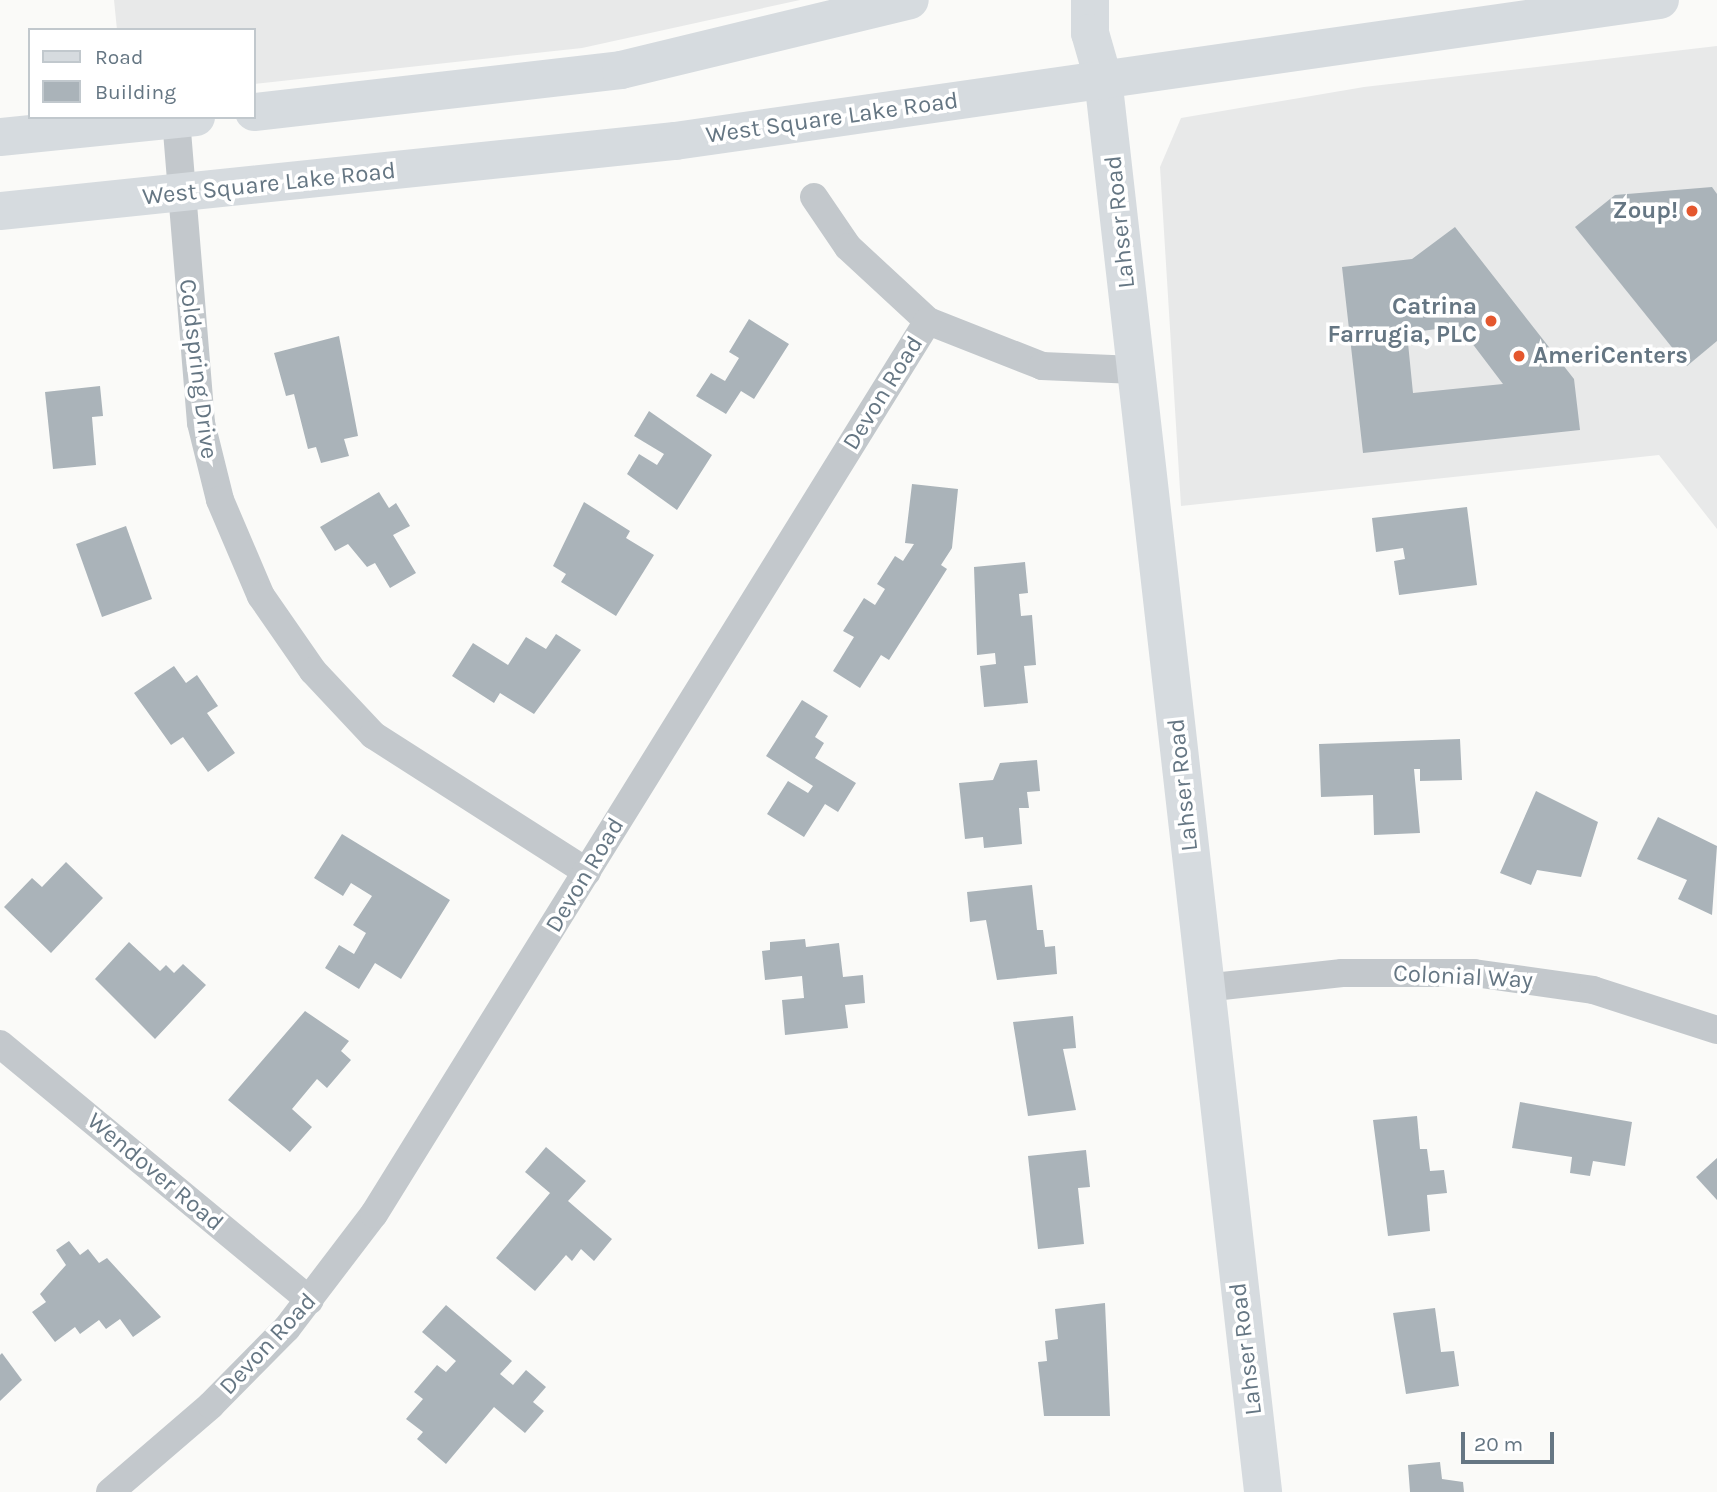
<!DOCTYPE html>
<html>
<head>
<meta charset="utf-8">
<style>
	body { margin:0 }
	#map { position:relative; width:1717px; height:1492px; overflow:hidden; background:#fafaf8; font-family:Karla,sans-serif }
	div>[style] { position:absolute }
	.built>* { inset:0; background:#e8e9e9 }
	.building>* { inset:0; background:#aab3b9 }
	.street>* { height:28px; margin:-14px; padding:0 14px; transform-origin:14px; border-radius:14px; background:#c3c8cc }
	.secondary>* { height:38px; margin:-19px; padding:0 19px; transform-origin:19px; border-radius:19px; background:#d6dbdf }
	.highway>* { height:38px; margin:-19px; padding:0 19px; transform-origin:19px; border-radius:19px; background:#d6dbdf }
	.dots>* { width:19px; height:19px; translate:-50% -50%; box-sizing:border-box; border:4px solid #fff; border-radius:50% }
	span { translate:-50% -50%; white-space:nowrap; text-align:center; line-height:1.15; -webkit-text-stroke:7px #fff; paint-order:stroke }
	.street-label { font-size:24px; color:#657683 }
	.poi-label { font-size:24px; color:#657683; font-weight:700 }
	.right { translate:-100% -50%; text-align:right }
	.left { translate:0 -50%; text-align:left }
	.legend { position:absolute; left:28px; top:28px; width:228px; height:91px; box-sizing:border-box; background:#fff; border:2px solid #c1c8cd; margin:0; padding:9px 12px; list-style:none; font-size:21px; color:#657683 }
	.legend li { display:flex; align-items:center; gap:14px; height:35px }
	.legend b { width:35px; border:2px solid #c1c8cd }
	.scale { position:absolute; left:1461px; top:1432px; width:93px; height:32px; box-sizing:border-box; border:4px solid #657683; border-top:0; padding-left:9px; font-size:21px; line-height:24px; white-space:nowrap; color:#657683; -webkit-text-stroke:5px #fff; paint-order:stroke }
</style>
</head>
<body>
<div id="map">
	<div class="built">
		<i style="clip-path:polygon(114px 0,800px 0,582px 48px,254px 84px,254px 30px,117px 30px)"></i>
		<i style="clip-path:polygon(1717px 46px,1717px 529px,1659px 455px,1181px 506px,1160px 167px,1181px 118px,1364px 87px)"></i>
	</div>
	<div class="building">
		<i style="clip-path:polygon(1712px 187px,1717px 194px,1717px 341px,1687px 366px,1575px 227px,1615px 195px)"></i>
		<i style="clip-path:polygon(evenodd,1455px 227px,1574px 379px,1580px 430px,1363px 453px,1342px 267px,1412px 259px,1455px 227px,1459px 326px,1503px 384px,1413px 393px,1407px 333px,1459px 326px)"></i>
		<i style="clip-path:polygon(749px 319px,789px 344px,754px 399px,741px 391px,726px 414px,696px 396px,711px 373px,725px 381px,739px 358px,729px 352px)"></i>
		<i style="clip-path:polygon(339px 336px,358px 436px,344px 439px,349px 456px,321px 463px,316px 447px,308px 449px,294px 394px,286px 396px,274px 353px)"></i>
		<i style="clip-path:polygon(100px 386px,103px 416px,92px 417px,96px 465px,53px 469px,45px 392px)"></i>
		<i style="clip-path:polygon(649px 411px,712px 455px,677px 510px,627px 474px,639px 454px,657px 465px,664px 454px,634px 436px)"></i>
		<i style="clip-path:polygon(912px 484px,958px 489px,952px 548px,941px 565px,947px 569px,889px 660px,881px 655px,860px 688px,833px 671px,854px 637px,843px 631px,864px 598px,875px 605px,885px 589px,877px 584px,895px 556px,903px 561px,914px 544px,905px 543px)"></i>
		<i style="clip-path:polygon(379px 492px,389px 508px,396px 503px,410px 526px,393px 535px,416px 573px,390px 588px,375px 563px,367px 567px,348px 544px,335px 551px,320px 527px)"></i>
		<i style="clip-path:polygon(584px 502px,630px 531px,626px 538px,654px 555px,616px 616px,561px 582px,566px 574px,553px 566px)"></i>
		<i style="clip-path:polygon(1467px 507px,1477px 585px,1399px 595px,1394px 561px,1405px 559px,1403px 548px,1376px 552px,1372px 518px)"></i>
		<i style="clip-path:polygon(126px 526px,152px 599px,102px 617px,76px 544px)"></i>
		<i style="clip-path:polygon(1025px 562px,1028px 593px,1019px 594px,1021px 616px,1032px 615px,1036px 665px,1024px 666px,1028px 703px,984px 707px,980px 666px,996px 664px,995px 653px,977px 655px,974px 567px)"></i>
		<i style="clip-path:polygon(556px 634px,581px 650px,534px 714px,500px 693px,494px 703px,452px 676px,473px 643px,508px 665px,526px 637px,546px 649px)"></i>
		<i style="clip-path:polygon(174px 666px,186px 683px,197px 675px,218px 706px,207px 713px,235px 753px,208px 772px,183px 737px,171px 745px,134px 693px)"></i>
		<i style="clip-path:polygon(802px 700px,828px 716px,815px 737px,824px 743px,815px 758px,856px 783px,838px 812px,825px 804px,804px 837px,767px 814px,788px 781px,808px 793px,813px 786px,766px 756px)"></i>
		<i style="clip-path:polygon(1460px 739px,1462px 780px,1420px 781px,1420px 769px,1414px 769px,1420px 833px,1374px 835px,1373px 795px,1321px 797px,1319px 744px)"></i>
		<i style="clip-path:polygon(1037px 760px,1040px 791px,1027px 792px,1029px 808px,1019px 808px,1022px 844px,984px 848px,983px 837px,965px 839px,959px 783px,993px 780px,1000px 763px)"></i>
		<i style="clip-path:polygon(1536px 791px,1598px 822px,1581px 877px,1537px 870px,1531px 885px,1500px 873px)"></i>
		<i style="clip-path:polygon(1658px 817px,1717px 846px,1712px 915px,1678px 899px,1687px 880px,1637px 859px)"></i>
		<i style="clip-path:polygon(342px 834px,450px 900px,401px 979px,375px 963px,359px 989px,325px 968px,339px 945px,354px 954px,366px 933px,353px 925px,372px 896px,351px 883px,343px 896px,314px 878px)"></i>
		<i style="clip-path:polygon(66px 862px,103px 898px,51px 953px,4px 907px,32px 878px,42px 887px)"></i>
		<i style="clip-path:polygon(1032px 885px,1037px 930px,1043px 930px,1045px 947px,1055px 946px,1057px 974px,997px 980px,986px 920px,970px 922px,967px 892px)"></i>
		<i style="clip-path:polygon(805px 939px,806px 947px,839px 943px,843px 977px,863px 975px,865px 1003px,845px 1005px,848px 1028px,785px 1035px,782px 1000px,804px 998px,802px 976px,765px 980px,762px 951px,770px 950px,770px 942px)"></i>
		<i style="clip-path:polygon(129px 942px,160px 971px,166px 965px,174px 973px,183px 964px,206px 985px,155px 1039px,95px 979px)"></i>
		<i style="clip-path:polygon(305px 1011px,349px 1041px,341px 1051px,351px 1060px,327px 1088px,317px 1079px,292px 1109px,312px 1127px,290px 1152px,228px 1100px)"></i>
		<i style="clip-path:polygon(1073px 1016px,1076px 1048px,1063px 1049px,1076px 1110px,1028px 1116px,1013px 1022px)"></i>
		<i style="clip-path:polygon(1520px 1102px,1632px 1122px,1625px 1166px,1593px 1161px,1590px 1176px,1570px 1173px,1572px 1157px,1512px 1148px)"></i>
		<i style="clip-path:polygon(1417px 1116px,1420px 1149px,1427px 1149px,1430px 1171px,1444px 1170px,1447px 1193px,1427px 1195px,1430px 1231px,1388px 1236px,1373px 1120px)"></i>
		<i style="clip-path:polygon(546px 1147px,586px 1181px,568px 1201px,612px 1239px,594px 1261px,581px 1249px,572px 1261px,566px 1255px,535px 1291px,496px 1258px,550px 1193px,525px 1172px)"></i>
		<i style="clip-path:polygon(1086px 1150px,1090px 1187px,1078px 1188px,1084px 1244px,1038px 1249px,1028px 1156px)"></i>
		<i style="clip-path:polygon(1717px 1158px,1717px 1200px,1696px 1177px)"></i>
		<i style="clip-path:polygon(69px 1241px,80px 1255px,88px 1249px,99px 1263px,107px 1258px,161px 1317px,133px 1337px,120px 1319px,106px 1329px,99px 1320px,80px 1334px,75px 1327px,55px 1342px,32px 1312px,46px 1302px,40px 1294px,66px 1265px,56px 1250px)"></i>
		<i style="clip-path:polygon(1105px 1303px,1110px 1416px,1044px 1416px,1038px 1362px,1047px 1361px,1045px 1341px,1058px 1339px,1055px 1309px)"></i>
		<i style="clip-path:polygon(446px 1305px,512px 1361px,500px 1374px,513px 1385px,526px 1370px,546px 1387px,533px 1402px,544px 1411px,525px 1433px,494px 1407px,446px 1464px,417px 1439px,423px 1432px,406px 1419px,423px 1399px,414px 1392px,437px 1365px,446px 1372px,456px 1361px,422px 1332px)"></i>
		<i style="clip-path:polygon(1435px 1308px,1441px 1352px,1454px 1351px,1459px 1386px,1406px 1394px,1393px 1313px)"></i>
		<i style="clip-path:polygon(2px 1353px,22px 1380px,0 1401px,0 1355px)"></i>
		<i style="clip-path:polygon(1440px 1462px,1442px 1479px,1463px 1482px,1464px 1492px,1410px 1492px,1408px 1465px)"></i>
	</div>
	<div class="street">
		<i style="left:176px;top:119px;width:305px;rotate:85.3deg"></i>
		<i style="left:201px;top:423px;width:79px;rotate:76.1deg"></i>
		<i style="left:220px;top:500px;width:104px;rotate:66.9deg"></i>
		<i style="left:261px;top:596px;width:91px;rotate:55.3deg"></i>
		<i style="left:313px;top:671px;width:88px;rotate:46.8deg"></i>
		<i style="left:373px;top:735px;width:254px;rotate:32.6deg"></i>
		<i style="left:814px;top:197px;width:60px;rotate:55.8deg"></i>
		<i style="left:848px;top:247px;width:109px;rotate:42.8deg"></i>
		<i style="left:928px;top:321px;width:123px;rotate:21.5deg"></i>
		<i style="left:1042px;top:366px;width:93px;rotate:2.5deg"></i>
		<i style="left:1204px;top:988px;width:139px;rotate:-6.2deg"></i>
		<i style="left:1342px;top:973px;width:132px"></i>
		<i style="left:1474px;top:973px;width:120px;rotate:8.1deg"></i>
		<i style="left:1593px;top:990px;width:130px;rotate:17.9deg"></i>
		<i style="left:0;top:1044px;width:402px;rotate:39.6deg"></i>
		<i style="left:110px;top:1492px;width:133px;rotate:-40.7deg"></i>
		<i style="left:211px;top:1405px;width:108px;rotate:-45.4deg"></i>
		<i style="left:287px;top:1328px;width:143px;rotate:-52.7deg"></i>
		<i style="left:374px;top:1214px;width:1051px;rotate:-58.19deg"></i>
	</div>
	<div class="secondary">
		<i style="left:1103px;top:78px;width:1423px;rotate:83.54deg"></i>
	</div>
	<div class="highway">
		<i style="left:1090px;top:0;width:33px;rotate:90deg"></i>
		<i style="left:1090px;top:33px;width:47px;rotate:73.9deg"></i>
		<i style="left:254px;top:112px;width:369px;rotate:-6.5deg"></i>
		<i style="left:621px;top:70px;width:297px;rotate:-13.6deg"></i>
		<i style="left:0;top:137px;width:197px;rotate:-5.8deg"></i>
		<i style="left:0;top:211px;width:679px;rotate:-5.92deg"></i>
		<i style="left:675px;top:141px;width:995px;rotate:-8.15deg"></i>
	</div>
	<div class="dots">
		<i style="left:1692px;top:211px;background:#e4572e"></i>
		<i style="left:1491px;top:321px;background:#e4572e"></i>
		<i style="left:1519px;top:356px;background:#e4572e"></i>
	</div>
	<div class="street-label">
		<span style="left:832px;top:118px;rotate:-8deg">West Square Lake Road</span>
		<span style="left:269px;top:184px;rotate:-6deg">West Square Lake Road</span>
		<span style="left:1120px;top:222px;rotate:-96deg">Lahser Road</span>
		<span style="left:198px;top:369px;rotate:83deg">Coldspring Drive</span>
		<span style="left:883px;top:393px;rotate:-58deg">Devon Road</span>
		<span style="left:1183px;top:785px;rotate:-96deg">Lahser Road</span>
		<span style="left:585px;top:875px;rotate:-59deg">Devon Road</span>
		<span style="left:1463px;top:977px;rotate:3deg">Colonial Way</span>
		<span style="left:155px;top:1172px;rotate:40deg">Wendover Road</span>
		<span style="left:268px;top:1344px;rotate:-47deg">Devon Road</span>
		<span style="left:1246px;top:1349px;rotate:-97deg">Lahser Road</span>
	</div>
	<div class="poi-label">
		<span class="right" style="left:1678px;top:211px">Zoup!</span>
		<span class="right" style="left:1477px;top:321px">Catrina<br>Farrugia, PLC</span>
		<span class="left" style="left:1533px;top:356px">AmeriCenters</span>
	</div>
	<ul class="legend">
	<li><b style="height:9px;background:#d6dbdf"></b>Road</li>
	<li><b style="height:19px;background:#aab3b9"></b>Building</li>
	</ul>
	<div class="scale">20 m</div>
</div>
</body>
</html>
